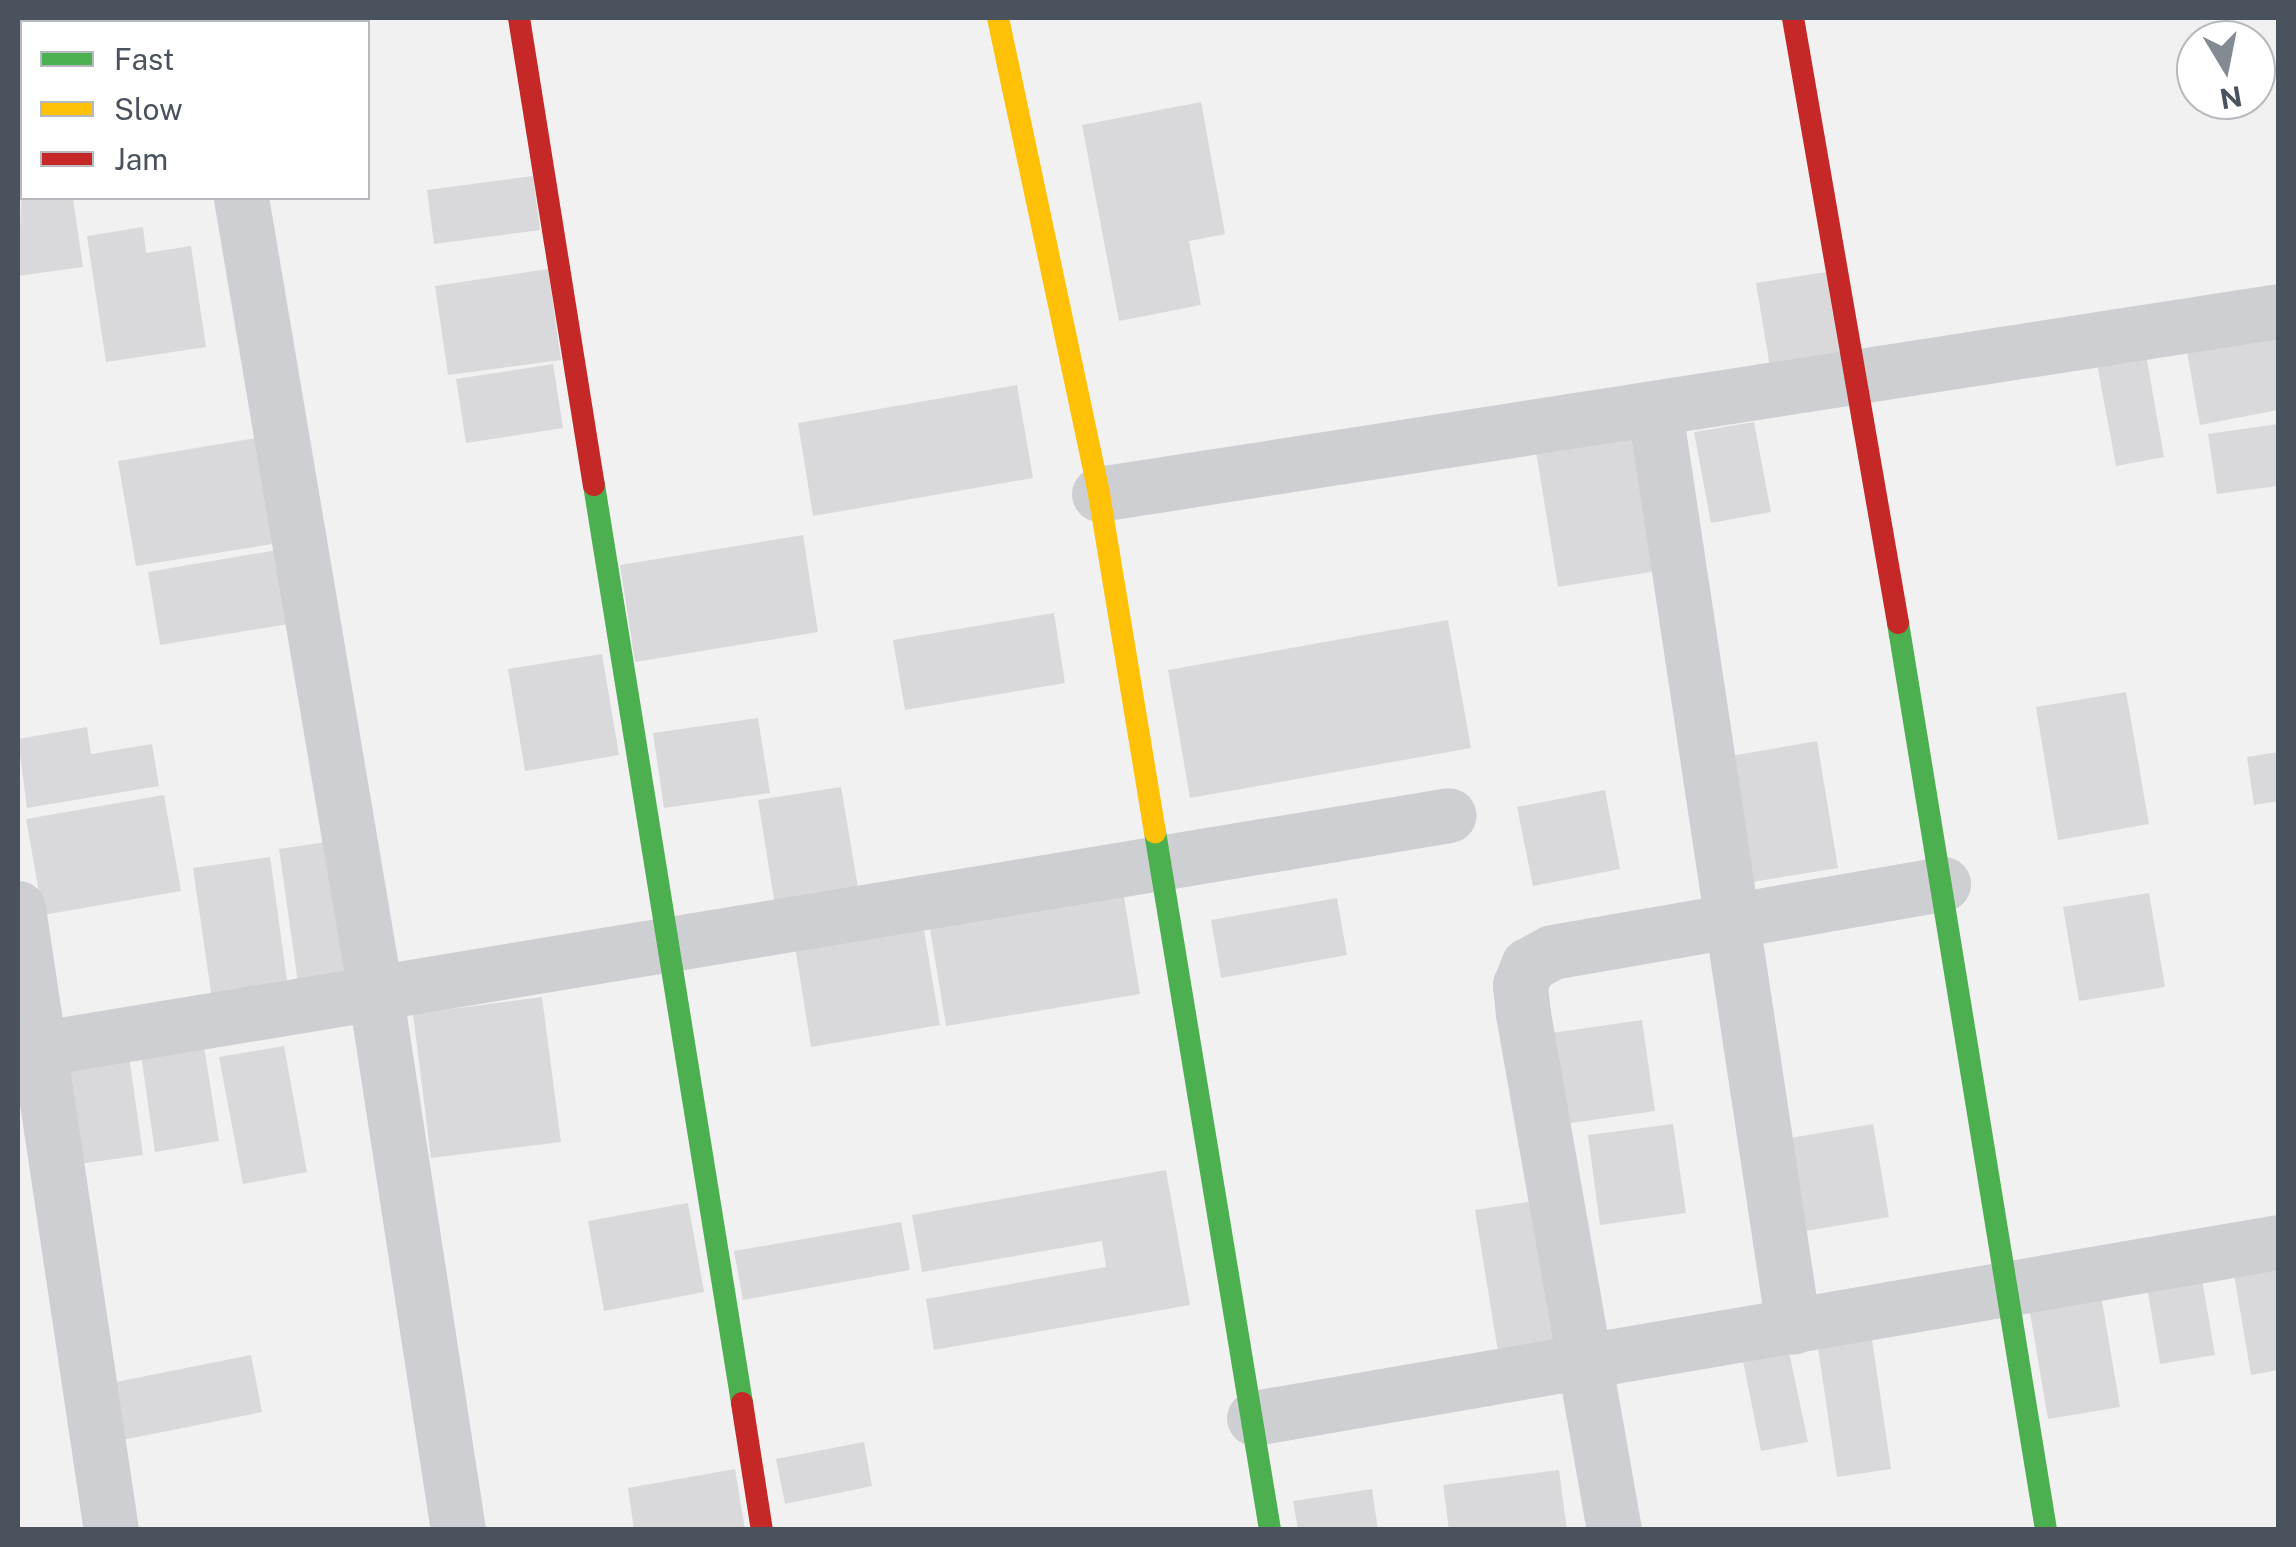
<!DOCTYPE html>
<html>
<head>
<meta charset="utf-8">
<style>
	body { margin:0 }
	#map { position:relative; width:2296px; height:1547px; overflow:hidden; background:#f2f1f1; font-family:"Public Sans",sans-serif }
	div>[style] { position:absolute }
	.building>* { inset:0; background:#d9d9db }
	.street>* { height:55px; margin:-27.5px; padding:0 27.5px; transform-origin:27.5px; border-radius:27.5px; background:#cdcfd2 }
	.fast>* { height:22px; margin:-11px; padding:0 11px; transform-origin:11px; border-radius:11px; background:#4caf50 }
	.slow>* { height:22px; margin:-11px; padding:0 11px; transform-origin:11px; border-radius:11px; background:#ffc107 }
	.jam>* { height:22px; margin:-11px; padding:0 11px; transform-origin:11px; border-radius:11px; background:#c62828 }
	span { translate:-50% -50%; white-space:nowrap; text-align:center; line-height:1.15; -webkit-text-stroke:8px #fff; paint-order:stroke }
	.frame { position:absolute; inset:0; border:20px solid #49525d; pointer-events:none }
	.legend { position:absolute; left:20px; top:20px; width:350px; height:180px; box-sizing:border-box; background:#fff; border:2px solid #b6babe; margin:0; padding:12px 18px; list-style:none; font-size:30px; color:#49525d }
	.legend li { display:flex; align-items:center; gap:20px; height:50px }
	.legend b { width:50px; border:2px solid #b6babe }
	.north { position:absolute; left:2176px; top:20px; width:100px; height:100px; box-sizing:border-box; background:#fff; border:2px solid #b6babe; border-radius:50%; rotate:170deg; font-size:28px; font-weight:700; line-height:40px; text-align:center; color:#49525d }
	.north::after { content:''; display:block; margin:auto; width:35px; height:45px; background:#848a91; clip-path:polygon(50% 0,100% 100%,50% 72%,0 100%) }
</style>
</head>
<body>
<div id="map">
	<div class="building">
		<i style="clip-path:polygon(1201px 102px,1225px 234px,1189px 241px,1201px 305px,1119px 321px,1082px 125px)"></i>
		<i style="clip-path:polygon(533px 176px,540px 230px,434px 244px,427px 190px)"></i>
		<i style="clip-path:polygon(22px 183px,22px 198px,73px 198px,83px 267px,18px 276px)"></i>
		<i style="clip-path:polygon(143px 227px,146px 253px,191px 246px,206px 347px,106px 362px,87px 236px)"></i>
		<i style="clip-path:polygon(548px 269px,561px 360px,448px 375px,435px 286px)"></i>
		<i style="clip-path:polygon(1826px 272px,1841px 362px,1771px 373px,1756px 283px)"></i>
		<i style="clip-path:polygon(2278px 334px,2278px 410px,2200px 425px,2187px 352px)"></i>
		<i style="clip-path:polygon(2146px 355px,2164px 457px,2116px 466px,2097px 364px)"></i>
		<i style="clip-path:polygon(553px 364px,563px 428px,466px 443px,456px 379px)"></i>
		<i style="clip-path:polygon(1017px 385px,1033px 478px,813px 516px,798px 423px)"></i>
		<i style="clip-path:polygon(1754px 422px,1771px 512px,1711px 523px,1694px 432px)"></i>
		<i style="clip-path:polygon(2278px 424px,2278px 486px,2217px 494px,2208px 434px)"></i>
		<i style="clip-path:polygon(1634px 430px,1657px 571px,1558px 587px,1535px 445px)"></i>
		<i style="clip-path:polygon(274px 435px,291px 541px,136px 566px,118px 461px)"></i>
		<i style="clip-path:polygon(803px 535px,818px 632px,635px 662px,620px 565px)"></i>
		<i style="clip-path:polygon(289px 548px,301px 622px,160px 645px,148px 572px)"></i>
		<i style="clip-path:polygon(1054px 613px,1065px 683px,905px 710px,893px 640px)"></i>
		<i style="clip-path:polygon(1448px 620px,1471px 748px,1190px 798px,1168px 670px)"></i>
		<i style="clip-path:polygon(602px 654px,619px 755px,525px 771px,508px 669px)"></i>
		<i style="clip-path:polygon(2126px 692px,2149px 824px,2058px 840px,2036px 707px)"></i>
		<i style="clip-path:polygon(758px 718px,770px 793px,664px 808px,653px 733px)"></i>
		<i style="clip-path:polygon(87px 727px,91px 754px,152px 744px,159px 786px,27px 808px,18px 739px)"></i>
		<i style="clip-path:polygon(1817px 741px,1838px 868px,1746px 883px,1725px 757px)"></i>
		<i style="clip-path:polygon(2278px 752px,2278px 801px,2254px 805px,2247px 757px)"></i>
		<i style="clip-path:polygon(841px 787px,860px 899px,776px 912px,758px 800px)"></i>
		<i style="clip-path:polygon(1605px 790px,1620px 869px,1533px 886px,1517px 807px)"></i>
		<i style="clip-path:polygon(164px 795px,181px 891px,43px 915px,26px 819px)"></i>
		<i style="clip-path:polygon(347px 839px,366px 973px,298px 983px,279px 849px)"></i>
		<i style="clip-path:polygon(270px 857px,289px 995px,213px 1006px,193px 868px)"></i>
		<i style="clip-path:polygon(1123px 891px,1140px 994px,946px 1026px,929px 923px)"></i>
		<i style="clip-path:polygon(2149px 893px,2165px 987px,2079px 1001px,2063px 907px)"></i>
		<i style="clip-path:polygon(1337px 898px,1347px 955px,1221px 978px,1211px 920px)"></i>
		<i style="clip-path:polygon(923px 924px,940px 1025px,811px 1047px,795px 946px)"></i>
		<i style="clip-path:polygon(542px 997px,561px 1142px,431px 1158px,413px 1014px)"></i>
		<i style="clip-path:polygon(1642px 1020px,1655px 1111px,1557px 1125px,1545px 1034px)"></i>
		<i style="clip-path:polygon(204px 1046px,219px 1141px,155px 1152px,141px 1055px)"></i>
		<i style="clip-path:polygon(284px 1046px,307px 1172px,243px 1184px,219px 1057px)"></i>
		<i style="clip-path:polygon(129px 1056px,143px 1155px,79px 1164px,65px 1065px)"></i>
		<i style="clip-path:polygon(1673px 1124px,1686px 1213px,1600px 1225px,1588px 1135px)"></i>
		<i style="clip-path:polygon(1873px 1124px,1889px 1217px,1805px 1231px,1790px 1138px)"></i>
		<i style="clip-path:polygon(1166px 1170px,1190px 1305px,934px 1350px,926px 1299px,1106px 1267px,1102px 1241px,922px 1272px,912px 1215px)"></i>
		<i style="clip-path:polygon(1541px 1200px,1564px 1348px,1499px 1358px,1475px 1210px)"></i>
		<i style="clip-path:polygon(688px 1203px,704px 1292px,604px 1311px,588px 1221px)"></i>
		<i style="clip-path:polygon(901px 1222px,910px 1270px,743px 1300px,734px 1251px)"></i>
		<i style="clip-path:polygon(2278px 1261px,2278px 1370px,2251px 1375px,2233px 1269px)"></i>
		<i style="clip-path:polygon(2202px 1279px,2215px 1355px,2160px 1364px,2147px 1287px)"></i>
		<i style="clip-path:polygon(2100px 1289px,2120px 1407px,2048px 1419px,2028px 1301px)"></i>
		<i style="clip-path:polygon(1871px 1333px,1891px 1469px,1837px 1477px,1817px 1341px)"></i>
		<i style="clip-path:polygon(1789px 1352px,1808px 1442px,1761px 1451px,1743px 1361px)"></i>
		<i style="clip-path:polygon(251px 1355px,262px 1412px,117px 1441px,106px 1384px)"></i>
		<i style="clip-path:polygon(864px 1442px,872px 1486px,785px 1504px,776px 1459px)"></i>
		<i style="clip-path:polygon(735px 1469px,745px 1530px,634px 1530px,628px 1488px)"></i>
		<i style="clip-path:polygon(1559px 1470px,1567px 1530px,1449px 1530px,1443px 1485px)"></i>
		<i style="clip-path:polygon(1372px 1489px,1378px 1530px,1298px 1530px,1293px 1501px)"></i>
	</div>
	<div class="street">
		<i style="left:210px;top:18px;width:4px;rotate:76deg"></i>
		<i style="left:241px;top:198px;width:804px;rotate:80.41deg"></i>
		<i style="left:375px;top:991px;width:545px;rotate:81.25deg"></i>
		<i style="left:1655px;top:411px;width:926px;rotate:81.43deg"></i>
		<i style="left:1099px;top:494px;width:1193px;rotate:-8.82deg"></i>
		<i style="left:18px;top:908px;width:629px;rotate:81.5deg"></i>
		<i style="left:18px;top:1052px;width:1450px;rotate:-9.4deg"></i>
		<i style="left:1254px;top:1418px;width:1039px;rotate:-9.75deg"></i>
		<i style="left:1614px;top:1530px;width:524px;rotate:-100deg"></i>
		<i style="left:1523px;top:1014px;width:29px;rotate:-96deg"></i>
		<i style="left:1520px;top:985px;width:22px;rotate:-68deg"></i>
		<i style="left:1528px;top:965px;width:27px;rotate:-28deg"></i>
		<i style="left:1552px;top:952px;width:397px;rotate:-9.9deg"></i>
	</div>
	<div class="fast">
		<i style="left:594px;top:485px;width:930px;rotate:80.84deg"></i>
		<i style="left:1898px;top:623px;width:919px;rotate:80.73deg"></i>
		<i style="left:1155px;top:832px;width:707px;rotate:80.64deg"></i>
	</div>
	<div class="slow">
		<i style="left:998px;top:18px;width:487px;rotate:78deg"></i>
		<i style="left:1099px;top:494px;width:343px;rotate:80.6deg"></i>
	</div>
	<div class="jam">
		<i style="left:519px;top:18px;width:473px;rotate:80.9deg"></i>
		<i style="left:1793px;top:18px;width:614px;rotate:80.15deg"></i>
		<i style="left:742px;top:1403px;width:129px;rotate:81.1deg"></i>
	</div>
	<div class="frame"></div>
	<ul class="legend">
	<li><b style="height:12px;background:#4caf50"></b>Fast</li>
	<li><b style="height:12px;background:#ffc107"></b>Slow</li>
	<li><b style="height:12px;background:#c62828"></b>Jam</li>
	</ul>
	<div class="north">N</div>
</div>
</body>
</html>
